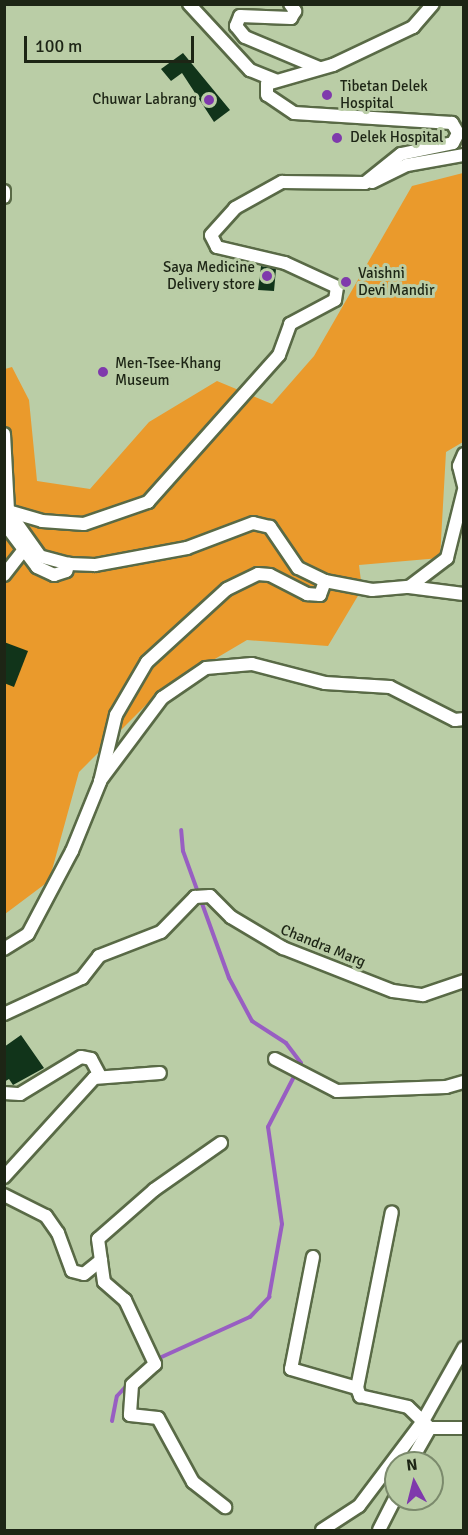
<!DOCTYPE html>
<html>
<head>
<meta charset="utf-8">
<style>
	body { margin:0 }
	#map { position:relative; width:468px; height:1535px; overflow:hidden; background:#bacda6; font-family:Signika,sans-serif }
	div>[style] { position:absolute }
	.green>* { inset:0; background:#ea9a2c }
	.stream>* { height:4px; margin:-2px; padding:0 2px; transform-origin:2px; border-radius:2px; background:#985ec2 }
	.building>* { inset:0; background:#11341a }
	.roads { filter:drop-shadow(2px 0 #596a46) drop-shadow(-2px 0 #596a46) drop-shadow(0 2px #596a46) drop-shadow(0 -2px #596a46) }
	.minor>* { height:12px; margin:-6px; padding:0 6px; transform-origin:6px; border-radius:6px; background:#fff }
	.dots>* { width:16px; height:16px; translate:-50% -50%; box-sizing:border-box; border:3px solid #bacda6; border-radius:50% }
	span { translate:-50% -50%; white-space:nowrap; text-align:center; line-height:1.15; -webkit-text-stroke:6px #bacda6; paint-order:stroke }
	.poi-label { font-size:15px; color:#1d2515 }
	.left { translate:0 -50%; text-align:left }
	.right { translate:-100% -50%; text-align:right }
	.street-label { font-size:15px; color:#1d2515 }
	.frame { position:absolute; inset:0; border:6px solid #1d2515; pointer-events:none }
	.north { position:absolute; left:384px; top:1451px; width:60px; height:60px; box-sizing:border-box; background:#bacda6; border:2px solid #7b8a6c; border-radius:50%; rotate:353deg; font-size:16px; font-weight:700; line-height:24px; text-align:center; color:#1d2515 }
	.north::after { content:''; display:block; margin:auto; width:21px; height:27px; background:#7f39ac; clip-path:polygon(50% 0,100% 100%,50% 72%,0 100%) }
	.scale { position:absolute; left:24px; top:36px; width:170px; height:27px; box-sizing:border-box; border:3px solid #1d2515; border-top:0; padding-left:8px; font-size:18px; line-height:21px; white-space:nowrap; color:#1d2515; -webkit-text-stroke:4px #bacda6; paint-order:stroke }
</style>
</head>
<body>
<div id="map">
	<div class="green">
		<i style="clip-path:polygon(463px 173px,463px 442px,446px 452px,440px 558px,359px 565px,362px 589px,328px 646px,247px 640px,159px 692px,79px 772px,49px 881px,5px 914px,5px 369px,12px 367px,29px 400px,37px 481px,90px 489px,149px 422px,217px 381px,272px 404px,314px 356px,412px 186px)"></i>
	</div>
	<div class="stream">
		<i style="left:155px;top:1360px;width:104px;rotate:-24.4deg"></i>
		<i style="left:250px;top:1317px;width:28px;rotate:-46deg"></i>
		<i style="left:269px;top:1297px;width:74px;rotate:-79.9deg"></i>
		<i style="left:282px;top:1224px;width:98px;rotate:-98.2deg"></i>
		<i style="left:268px;top:1127px;width:72px;rotate:-62.7deg"></i>
		<i style="left:301px;top:1063px;width:25px;rotate:-127deg"></i>
		<i style="left:286px;top:1043px;width:40px;rotate:-147.1deg"></i>
		<i style="left:252px;top:1021px;width:49px;rotate:-118.1deg"></i>
		<i style="left:229px;top:978px;width:135px;rotate:-109.9deg"></i>
		<i style="left:183px;top:851px;width:21px;rotate:-95deg"></i>
		<i style="left:112px;top:1421px;width:25px;rotate:-79deg"></i>
		<i style="left:117px;top:1396px;width:42px;rotate:-46.9deg"></i>
	</div>
	<div class="building">
		<i style="clip-path:polygon(183px 53px,230px 110px,214px 122px,182px 73px,171px 81px,161px 69px)"></i>
		<i style="clip-path:polygon(261px 266px,276px 269px,274px 291px,258px 290px)"></i>
		<i style="clip-path:polygon(4px 642px,28px 651px,14px 687px,4px 683px)"></i>
		<i style="clip-path:polygon(21px 1035px,44px 1068px,13px 1085px,9px 1079px,4px 1082px,4px 1047px)"></i>
	</div>
	<div class="roads">
		<div class="minor">
			<i style="left:189px;top:4px;width:90px;rotate:47.3deg"></i>
			<i style="left:250px;top:70px;width:27px;rotate:22deg"></i>
			<i style="left:290px;top:4px;width:9px;rotate:54deg"></i>
			<i style="left:295px;top:11px;width:8px;rotate:120deg"></i>
			<i style="left:291px;top:18px;width:51px;rotate:-177.8deg"></i>
			<i style="left:240px;top:16px;width:11px;rotate:112deg"></i>
			<i style="left:236px;top:26px;width:14px;rotate:51deg"></i>
			<i style="left:245px;top:37px;width:80px;rotate:22.7deg"></i>
			<i style="left:372px;top:182px;width:39px;rotate:-26deg"></i>
			<i style="left:407px;top:165px;width:58px;rotate:-10deg"></i>
			<i style="left:4px;top:191px;width:6px;rotate:90deg"></i>
			<i style="left:4px;top:434px;width:77px;rotate:87deg"></i>
			<i style="left:464px;top:454px;width:13px;rotate:113deg"></i>
			<i style="left:459px;top:466px;width:21px;rotate:76deg"></i>
			<i style="left:4px;top:523px;width:55px;rotate:53.1deg"></i>
			<i style="left:37px;top:567px;width:19px;rotate:25deg"></i>
			<i style="left:54px;top:575px;width:13px;rotate:-18deg"></i>
			<i style="left:66px;top:571px;width:8px;rotate:-67deg"></i>
			<i style="left:4px;top:575px;width:31px;rotate:-52deg"></i>
			<i style="left:325px;top:581px;width:48px;rotate:10.8deg"></i>
			<i style="left:372px;top:590px;width:37px;rotate:-5deg"></i>
			<i style="left:409px;top:587px;width:55px;rotate:7.3deg"></i>
			<i style="left:409px;top:587px;width:48px;rotate:-37.3deg"></i>
			<i style="left:447px;top:558px;width:70px;rotate:-76deg"></i>
			<i style="left:100px;top:781px;width:104px;rotate:-53.2deg"></i>
			<i style="left:162px;top:698px;width:53px;rotate:-34.3deg"></i>
			<i style="left:206px;top:668px;width:46px;rotate:-5deg"></i>
			<i style="left:252px;top:664px;width:75px;rotate:14.6deg"></i>
			<i style="left:325px;top:683px;width:65px;rotate:3.5deg"></i>
			<i style="left:390px;top:687px;width:73px;rotate:26.9deg"></i>
			<i style="left:455px;top:720px;width:9px;rotate:-6deg"></i>
			<i style="left:4px;top:949px;width:28px;rotate:-32deg"></i>
			<i style="left:28px;top:934px;width:94px;rotate:-62.1deg"></i>
			<i style="left:72px;top:851px;width:74px;rotate:-67.9deg"></i>
			<i style="left:100px;top:782px;width:69px;rotate:-76.6deg"></i>
			<i style="left:116px;top:715px;width:61px;rotate:-59.7deg"></i>
			<i style="left:147px;top:662px;width:108px;rotate:-42.4deg"></i>
			<i style="left:227px;top:589px;width:34px;rotate:-26deg"></i>
			<i style="left:258px;top:574px;width:12px;rotate:5deg"></i>
			<i style="left:270px;top:575px;width:42px;rotate:27.2deg"></i>
			<i style="left:307px;top:594px;width:13px;rotate:4deg"></i>
			<i style="left:320px;top:595px;width:15px;rotate:-70deg"></i>
			<i style="left:325px;top:581px;width:30px;rotate:-154deg"></i>
			<i style="left:298px;top:568px;width:50px;rotate:-124.3deg"></i>
			<i style="left:270px;top:527px;width:17px;rotate:-167deg"></i>
			<i style="left:253px;top:523px;width:71px;rotate:159.3deg"></i>
			<i style="left:187px;top:548px;width:94px;rotate:169.5deg"></i>
			<i style="left:95px;top:565px;width:26px;rotate:-178deg"></i>
			<i style="left:69px;top:564px;width:30px;rotate:-165deg"></i>
			<i style="left:40px;top:556px;width:55px;rotate:-125.4deg"></i>
			<i style="left:8px;top:511px;width:35px;rotate:16deg"></i>
			<i style="left:42px;top:521px;width:42px;rotate:4.1deg"></i>
			<i style="left:84px;top:524px;width:68px;rotate:-19deg"></i>
			<i style="left:148px;top:502px;width:197px;rotate:-48.3deg"></i>
			<i style="left:279px;top:355px;width:33px;rotate:-70deg"></i>
			<i style="left:290px;top:324px;width:51px;rotate:-28.1deg"></i>
			<i style="left:335px;top:300px;width:13px;rotate:-81deg"></i>
			<i style="left:337px;top:287px;width:57px;rotate:-155.2deg"></i>
			<i style="left:285px;top:263px;width:70px;rotate:-166.8deg"></i>
			<i style="left:217px;top:247px;width:13px;rotate:-117deg"></i>
			<i style="left:211px;top:235px;width:36px;rotate:-48deg"></i>
			<i style="left:235px;top:208px;width:54px;rotate:-29deg"></i>
			<i style="left:282px;top:182px;width:83px;rotate:0.7deg"></i>
			<i style="left:365px;top:183px;width:46px;rotate:-38.9deg"></i>
			<i style="left:401px;top:154px;width:53px;rotate:-11.9deg"></i>
			<i style="left:453px;top:143px;width:11px;rotate:-63deg"></i>
			<i style="left:458px;top:133px;width:12px;rotate:-121deg"></i>
			<i style="left:452px;top:123px;width:158px;rotate:-176.4deg"></i>
			<i style="left:294px;top:113px;width:32px;rotate:-146deg"></i>
			<i style="left:267px;top:95px;width:11px;rotate:-90deg"></i>
			<i style="left:267px;top:84px;width:69px;rotate:-16.1deg"></i>
			<i style="left:333px;top:65px;width:89px;rotate:-25.4deg"></i>
			<i style="left:413px;top:27px;width:30px;rotate:-49deg"></i>
			<i style="left:4px;top:1014px;width:86px;rotate:-24.8deg"></i>
			<i style="left:82px;top:978px;width:28px;rotate:-52deg"></i>
			<i style="left:99px;top:956px;width:66px;rotate:-21.2deg"></i>
			<i style="left:161px;top:932px;width:49px;rotate:-45.8deg"></i>
			<i style="left:195px;top:897px;width:15px;rotate:-4deg"></i>
			<i style="left:210px;top:896px;width:30px;rotate:45deg"></i>
			<i style="left:231px;top:917px;width:61px;rotate:30.8deg"></i>
			<i style="left:283px;top:948px;width:118px;rotate:21.4deg"></i>
			<i style="left:393px;top:991px;width:30px;rotate:8deg"></i>
			<i style="left:423px;top:995px;width:43px;rotate:-18.9deg"></i>
			<i style="left:275px;top:1059px;width:70px;rotate:27.3deg"></i>
			<i style="left:337px;top:1091px;width:109px;rotate:-2.1deg"></i>
			<i style="left:446px;top:1087px;width:19px;rotate:-16deg"></i>
			<i style="left:4px;top:1093px;width:16px;rotate:4deg"></i>
			<i style="left:20px;top:1094px;width:71px;rotate:-31.2deg"></i>
			<i style="left:81px;top:1057px;width:10px;rotate:11deg"></i>
			<i style="left:91px;top:1059px;width:19px;rotate:62deg"></i>
			<i style="left:221px;top:1143px;width:82px;rotate:145deg"></i>
			<i style="left:154px;top:1190px;width:74px;rotate:138.8deg"></i>
			<i style="left:98px;top:1239px;width:43px;rotate:82.1deg"></i>
			<i style="left:104px;top:1282px;width:28px;rotate:41deg"></i>
			<i style="left:125px;top:1300px;width:71px;rotate:64.9deg"></i>
			<i style="left:155px;top:1364px;width:31px;rotate:138deg"></i>
			<i style="left:132px;top:1385px;width:30px;rotate:94deg"></i>
			<i style="left:130px;top:1415px;width:28px;rotate:6deg"></i>
			<i style="left:158px;top:1418px;width:73px;rotate:61.3deg"></i>
			<i style="left:193px;top:1482px;width:41px;rotate:38deg"></i>
			<i style="left:4px;top:1177px;width:134px;rotate:-47.7deg"></i>
			<i style="left:94px;top:1078px;width:66px;rotate:-4.3deg"></i>
			<i style="left:4px;top:1195px;width:47px;rotate:26.6deg"></i>
			<i style="left:46px;top:1216px;width:21px;rotate:55deg"></i>
			<i style="left:58px;top:1233px;width:40px;rotate:69.8deg"></i>
			<i style="left:72px;top:1271px;width:12px;rotate:14deg"></i>
			<i style="left:84px;top:1274px;width:22px;rotate:-39deg"></i>
			<i style="left:313px;top:1257px;width:114px;rotate:101.1deg"></i>
			<i style="left:291px;top:1369px;width:69px;rotate:16.1deg"></i>
			<i style="left:357px;top:1388px;width:9px;rotate:69deg"></i>
			<i style="left:360px;top:1396px;width:49px;rotate:12.9deg"></i>
			<i style="left:408px;top:1407px;width:30px;rotate:44deg"></i>
			<i style="left:430px;top:1428px;width:34px"></i>
			<i style="left:357px;top:1388px;width:179px;rotate:-78.8deg"></i>
			<i style="left:410px;top:1463px;width:40px;rotate:-60.3deg"></i>
			<i style="left:322px;top:1530px;width:44px;rotate:-33deg"></i>
			<i style="left:359px;top:1506px;width:106px;rotate:-53deg"></i>
			<i style="left:423px;top:1421px;width:84px;rotate:-60.7deg"></i>
			<i style="left:379px;top:1530px;width:37px;rotate:-63deg"></i>
		</div>
	</div>
	<div class="dots">
		<i style="left:327px;top:95px;background:#7f39ac"></i>
		<i style="left:209px;top:100px;background:#7f39ac"></i>
		<i style="left:337px;top:138px;background:#7f39ac"></i>
		<i style="left:267px;top:276px;background:#7f39ac"></i>
		<i style="left:346px;top:282px;background:#7f39ac"></i>
		<i style="left:103px;top:372px;background:#7f39ac"></i>
	</div>
	<div class="poi-label">
		<span class="left" style="left:340px;top:95px">Tibetan Delek<br>Hospital</span>
		<span class="right" style="left:197px;top:100px">Chuwar Labrang</span>
		<span class="left" style="left:350px;top:138px">Delek Hospital</span>
		<span class="right" style="left:255px;top:276px">Saya Medicine<br>Delivery store</span>
		<span class="left" style="left:358px;top:282px">Vaishni<br>Devi Mandir</span>
		<span class="left" style="left:115px;top:372px">Men-Tsee-Khang<br>Museum</span>
	</div>
	<div class="street-label">
		<span style="left:323px;top:946px;rotate:22deg">Chandra Marg</span>
	</div>
	<div class="frame"></div>
	<div class="north">N</div>
	<div class="scale">100 m</div>
</div>
</body>
</html>
